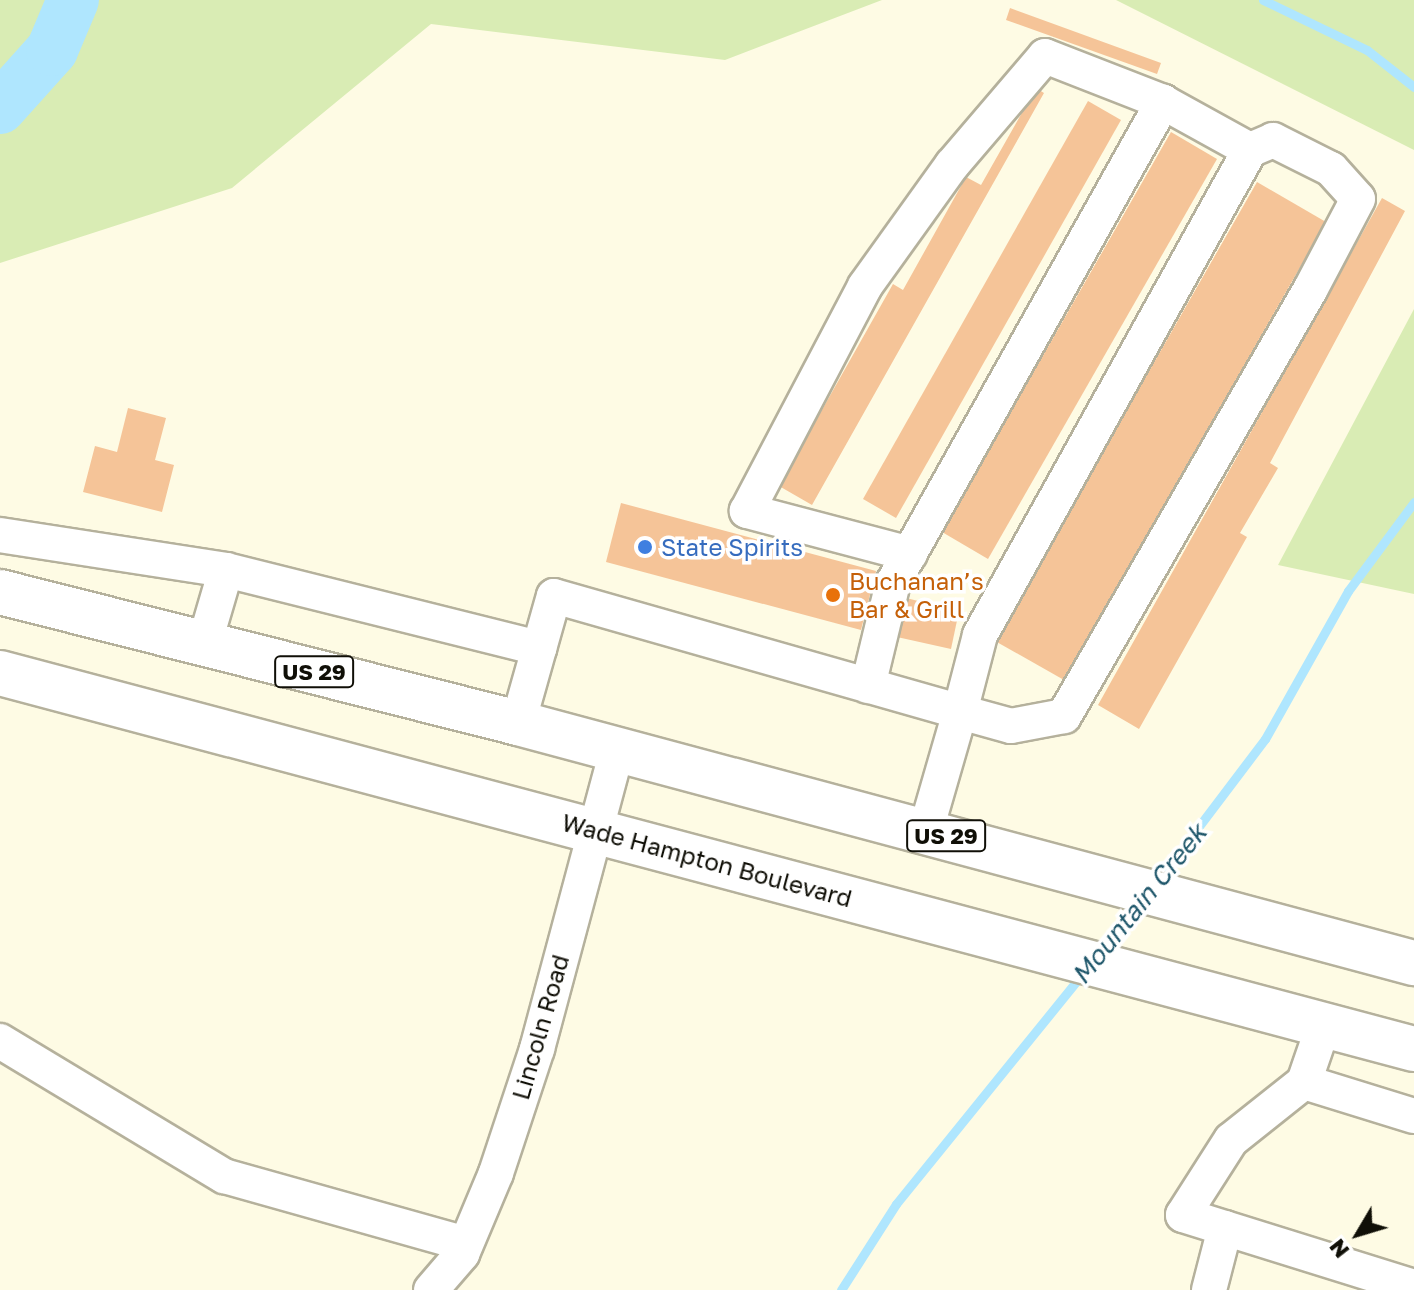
<!DOCTYPE html>
<html>
<head>
<meta charset="utf-8">
<style>
	body { margin:0 }
	#map { position:relative; width:1414px; height:1290px; overflow:hidden; background:#fefbe4; font-family:"Golos Text",sans-serif }
	div>[style] { position:absolute }
	.green>* { inset:0; background:#d9ecb4 }
	.stream>* { height:9px; margin:-4.5px; padding:0 4.5px; transform-origin:4.5px; border-radius:4.5px; background:#afe6fe }
	.river>* { height:52px; margin:-26px; padding:0 26px; transform-origin:26px; border-radius:26px; background:#afe6fe }
	.building>* { inset:0; background:#f5c498 }
	.roads { filter:drop-shadow(2px 0 #b5b19c) drop-shadow(-2px 0 #b5b19c) drop-shadow(0 2px #b5b19c) drop-shadow(0 -2px #b5b19c) }
	.minor>* { height:34px; margin:-17px; padding:0 17px; transform-origin:17px; border-radius:17px; background:#fff }
	.major>* { height:44px; margin:-22px; padding:0 22px; transform-origin:22px; border-radius:22px; background:#fff }
	.dots>* { width:22px; height:22px; translate:-50% -50%; box-sizing:border-box; border:4px solid #fff; border-radius:50% }
	span { translate:-50% -50%; white-space:nowrap; text-align:center; line-height:1.15; -webkit-text-stroke:7px #fff; paint-order:stroke }
	.shield-label span { padding:2px 6px; background:#fff; border:2px solid; border-radius:6px; -webkit-text-stroke-width:0 }
	.shield-label { font-size:22px; color:#100f07; font-weight:700 }
	.shop-label { font-size:24px; color:#366cbe }
	.left { translate:0 -50%; text-align:left }
	.food-label { font-size:24px; color:#c56008 }
	.street-label { font-size:24px; color:#100f07 }
	.water-label { font-size:26px; color:#1e566a; font-style:italic }
	.north { position:absolute; left:1318px; top:1194px; width:80px; height:80px; -webkit-text-stroke:6px #fff; paint-order:stroke; rotate:232deg; font-size:22px; font-weight:700; line-height:32px; text-align:center; color:#100f07 }
	.north::after { content:''; display:block; margin:auto; width:28px; height:36px; background:#100f07; clip-path:polygon(50% 0,100% 100%,50% 72%,0 100%) }
</style>
</head>
<body>
<div id="map">
	<div class="green">
		<i style="clip-path:polygon(0 0,882px 0,725px 60px,431px 24px,232px 188px,0 263px)"></i>
		<i style="clip-path:polygon(1116px 0,1414px 0,1414px 150px)"></i>
		<i style="clip-path:polygon(1414px 309px,1414px 594px,1278px 565px)"></i>
	</div>
	<div class="stream">
		<i style="left:1263px;top:0;width:115px;rotate:25.7deg"></i>
		<i style="left:1367px;top:50px;width:60px;rotate:38.2deg"></i>
		<i style="left:1156px;top:883px;width:181px;rotate:-52.9deg"></i>
		<i style="left:1265px;top:739px;width:170px;rotate:-60.7deg"></i>
		<i style="left:1348px;top:591px;width:111px;rotate:-53.4deg"></i>
		<i style="left:1101px;top:951px;width:60px;rotate:-51deg"></i>
		<i style="left:841px;top:1290px;width:102px;rotate:-57.4deg"></i>
		<i style="left:896px;top:1204px;width:299px;rotate:-51deg"></i>
	</div>
	<div class="river">
		<i style="left:0;top:108px;width:78px;rotate:-48.1deg"></i>
		<i style="left:52px;top:50px;width:54px;rotate:-67.2deg"></i>
	</div>
	<div class="building">
		<i style="clip-path:polygon(1010px 8px,1161px 63px,1157px 74px,1006px 20px)"></i>
		<i style="clip-path:polygon(1036px 88px,1044px 93px,812px 505px,779px 486px,893px 284px,903px 290px,966px 177px,981px 185px)"></i>
		<i style="clip-path:polygon(1088px 101px,1121px 120px,896px 518px,863px 499px)"></i>
		<i style="clip-path:polygon(1171px 132px,1217px 159px,988px 559px,942px 532px)"></i>
		<i style="clip-path:polygon(1257px 182px,1326px 222px,1064px 680px,995px 641px)"></i>
		<i style="clip-path:polygon(1382px 198px,1405px 211px,1270px 463px,1278px 468px,1240px 533px,1247px 537px,1139px 729px,1098px 705px)"></i>
		<i style="clip-path:polygon(128px 408px,166px 418px,155px 460px,174px 465px,162px 512px,83px 492px,95px 446px,117px 452px)"></i>
		<i style="clip-path:polygon(621px 503px,876px 571px,861px 630px,606px 562px)"></i>
		<i style="clip-path:polygon(906px 598px,959px 611px,951px 649px,897px 637px)"></i>
	</div>
	<div class="roads">
		<div class="minor">
			<i style="left:1273px;top:140px;width:65px;rotate:26.6deg"></i>
			<i style="left:1331px;top:169px;width:40px;rotate:48deg"></i>
			<i style="left:1358px;top:199px;width:103px;rotate:117.8deg"></i>
			<i style="left:1310px;top:290px;width:492px;rotate:120deg"></i>
			<i style="left:1064px;top:716px;width:54px;rotate:169.3deg"></i>
			<i style="left:1011px;top:726px;width:53px;rotate:-164.6deg"></i>
			<i style="left:960px;top:712px;width:80px;rotate:-75.4deg"></i>
			<i style="left:980px;top:635px;width:555px;rotate:-60.9deg"></i>
			<i style="left:1250px;top:150px;width:25px;rotate:-23deg"></i>
			<i style="left:0;top:535px;width:229px;rotate:8.8deg"></i>
			<i style="left:910px;top:554px;width:169px;rotate:-165.2deg"></i>
			<i style="left:747px;top:511px;width:254px;rotate:-62.3deg"></i>
			<i style="left:865px;top:286px;width:149px;rotate:-54.3deg"></i>
			<i style="left:952px;top:165px;width:143px;rotate:-49.5deg"></i>
			<i style="left:1045px;top:56px;width:127px;rotate:21.3deg"></i>
			<i style="left:204px;top:645px;width:78px;rotate:-73.7deg"></i>
			<i style="left:226px;top:570px;width:323px;rotate:14deg"></i>
			<i style="left:868px;top:686px;width:106px;rotate:-76.4deg"></i>
			<i style="left:893px;top:583px;width:552px;rotate:-60.69deg"></i>
			<i style="left:1163px;top:102px;width:99px;rotate:28.9deg"></i>
			<i style="left:518px;top:723px;width:132px;rotate:-74.2deg"></i>
			<i style="left:554px;top:596px;width:422px;rotate:15.9deg"></i>
			<i style="left:960px;top:712px;width:123px;rotate:106.1deg"></i>
			<i style="left:1324px;top:1024px;width:61px;rotate:109deg"></i>
			<i style="left:1304px;top:1082px;width:93px;rotate:141.5deg"></i>
			<i style="left:1231px;top:1140px;width:89px;rotate:122.6deg"></i>
			<i style="left:1183px;top:1215px;width:242px;rotate:17.3deg"></i>
			<i style="left:0;top:1041px;width:262px;rotate:31.1deg"></i>
			<i style="left:224px;top:1176px;width:251px;rotate:15.7deg"></i>
			<i style="left:1304px;top:1082px;width:115px;rotate:17.2deg"></i>
			<i style="left:431px;top:1290px;width:48px;rotate:-49.3deg"></i>
			<i style="left:462px;top:1254px;width:88px;rotate:-67.2deg"></i>
			<i style="left:496px;top:1173px;width:131px;rotate:-71.7deg"></i>
			<i style="left:537px;top:1049px;width:310px;rotate:-75deg"></i>
			<i style="left:1209px;top:1290px;width:64px;rotate:-75.5deg"></i>
		</div>
		<div class="major">
			<i style="left:0;top:592px;width:534px;rotate:14.19deg"></i>
			<i style="left:518px;top:723px;width:928px;rotate:15deg"></i>
			<i style="left:0;top:673px;width:1463px;rotate:14.89deg"></i>
		</div>
	</div>
	<div class="dots">
		<i style="left:645px;top:547px;background:#3f7fe0"></i>
		<i style="left:833px;top:595px;background:#e8710a"></i>
	</div>
	<div class="shield-label">
		<span style="left:314px;top:672px">US 29</span>
		<span style="left:946px;top:836px">US 29</span>
	</div>
	<div class="shop-label">
		<span class="left" style="left:661px;top:547px">State Spirits</span>
	</div>
	<div class="food-label">
		<span class="left" style="left:849px;top:595px">Buchanan’s<br>Bar &amp; Grill</span>
	</div>
	<div class="street-label">
		<span style="left:707px;top:860px;rotate:15deg">Wade Hampton Boulevard</span>
		<span style="left:540px;top:1027px;rotate:-74deg">Lincoln Road</span>
	</div>
	<div class="water-label">
		<span style="left:1139px;top:904px;rotate:-51deg">Mountain Creek</span>
	</div>
	<div class="north">N</div>
</div>
</body>
</html>
